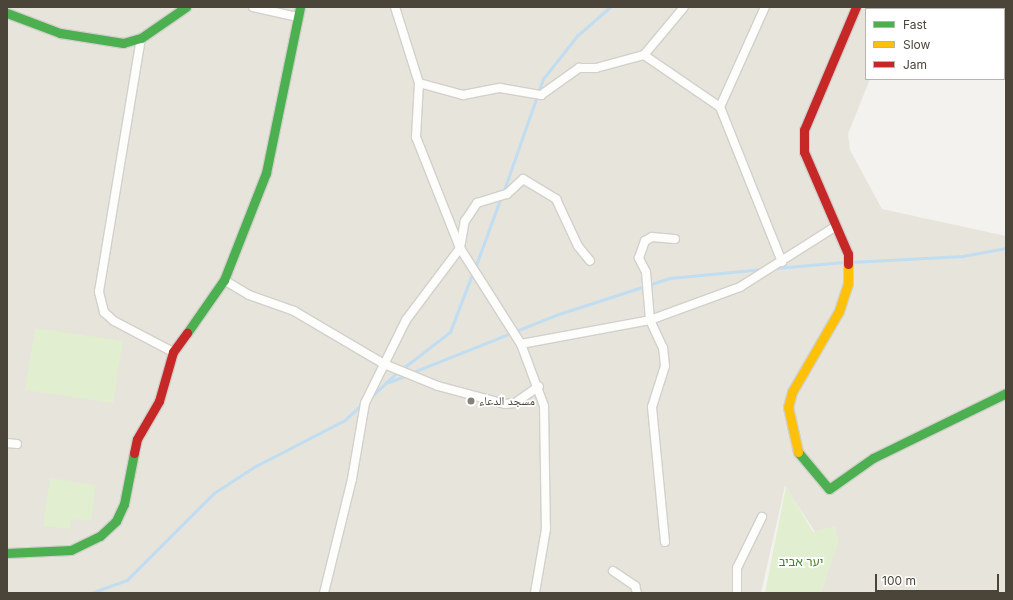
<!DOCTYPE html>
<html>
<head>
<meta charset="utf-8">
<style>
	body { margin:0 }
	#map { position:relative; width:1013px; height:600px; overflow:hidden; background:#f4f2ee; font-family:Inter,"Noto Naskh Arabic","Noto Sans Hebrew",sans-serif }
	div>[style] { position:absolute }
	.residential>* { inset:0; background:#e7e4dc }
	.green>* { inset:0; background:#e1eecf }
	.stream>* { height:2.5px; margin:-1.25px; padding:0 1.25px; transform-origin:1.25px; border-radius:1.25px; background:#c0ddf1 }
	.roads { filter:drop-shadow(1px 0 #d2d0cb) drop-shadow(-1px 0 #d2d0cb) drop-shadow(0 1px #d2d0cb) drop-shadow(0 -1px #d2d0cb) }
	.street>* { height:8px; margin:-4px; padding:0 4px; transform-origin:4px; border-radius:4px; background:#fdfdfc }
	.fast>* { height:9px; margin:-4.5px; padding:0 4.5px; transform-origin:4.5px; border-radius:4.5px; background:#4caf50 }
	.slow>* { height:9px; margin:-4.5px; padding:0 4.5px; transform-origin:4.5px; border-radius:4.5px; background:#ffc107 }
	.jam>* { height:9px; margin:-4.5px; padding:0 4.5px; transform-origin:4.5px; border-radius:4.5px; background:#c62828 }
	.dots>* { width:11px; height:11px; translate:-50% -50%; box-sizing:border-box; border:2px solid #fff; border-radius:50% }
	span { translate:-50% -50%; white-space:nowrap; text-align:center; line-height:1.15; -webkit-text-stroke:3.5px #fff; paint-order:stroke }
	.poi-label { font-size:12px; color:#4b4439 }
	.left { translate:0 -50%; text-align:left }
	.park-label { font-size:12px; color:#4a7f2a }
	.frame { position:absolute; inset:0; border:8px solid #4b4439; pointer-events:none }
	.legend { position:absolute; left:865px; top:8px; width:140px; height:72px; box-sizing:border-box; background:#fff; border:1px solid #b7b4b0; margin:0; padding:5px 7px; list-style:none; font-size:12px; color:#4b4439 }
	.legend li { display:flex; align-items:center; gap:8px; height:20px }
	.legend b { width:20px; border:1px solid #b7b4b0 }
	.scale { position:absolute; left:875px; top:574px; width:124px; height:18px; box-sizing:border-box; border:2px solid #4b4439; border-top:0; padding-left:5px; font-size:12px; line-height:14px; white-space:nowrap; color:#4b4439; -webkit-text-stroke:3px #fff; paint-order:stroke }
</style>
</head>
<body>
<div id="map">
	<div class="residential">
		<i style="clip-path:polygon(7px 7px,899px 7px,866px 9px,866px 79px,870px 79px,848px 134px,850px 150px,882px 209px,1006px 236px,1006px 593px,821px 593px,837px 542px,835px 527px,815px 532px,785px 486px,761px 593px,7px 593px)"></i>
	</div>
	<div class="green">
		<i style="clip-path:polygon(35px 328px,123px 341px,113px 403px,25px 390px)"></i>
		<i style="clip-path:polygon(50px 478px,96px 485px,91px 521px,71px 519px,70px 529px,43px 526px)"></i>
		<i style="clip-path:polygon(786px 486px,813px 532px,834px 526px,839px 541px,821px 593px,765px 593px)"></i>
	</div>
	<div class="stream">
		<i style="left:503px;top:193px;width:121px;rotate:-70.7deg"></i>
		<i style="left:543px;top:79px;width:55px;rotate:-51.7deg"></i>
		<i style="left:577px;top:36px;width:44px;rotate:-41.3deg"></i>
		<i style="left:851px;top:262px;width:112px;rotate:-3.1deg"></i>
		<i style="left:963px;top:256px;width:44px;rotate:-10.5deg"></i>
		<i style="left:475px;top:268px;width:76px;rotate:-69.9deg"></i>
		<i style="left:776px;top:268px;width:68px;rotate:-5deg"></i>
		<i style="left:402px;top:369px;width:61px;rotate:-37.6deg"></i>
		<i style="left:450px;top:332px;width:64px;rotate:-69deg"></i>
		<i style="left:411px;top:373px;width:156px;rotate:-21.8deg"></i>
		<i style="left:556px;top:315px;width:120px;rotate:-18deg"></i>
		<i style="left:670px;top:278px;width:93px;rotate:-5.5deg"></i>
		<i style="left:389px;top:382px;width:19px;rotate:-21deg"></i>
		<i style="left:372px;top:396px;width:35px;rotate:-43deg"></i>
		<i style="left:91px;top:593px;width:38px;rotate:-20deg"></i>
		<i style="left:127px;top:580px;width:123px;rotate:-45deg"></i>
		<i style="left:214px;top:493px;width:48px;rotate:-33deg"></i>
		<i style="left:254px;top:467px;width:102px;rotate:-27.3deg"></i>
		<i style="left:345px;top:420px;width:23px;rotate:-43deg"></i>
	</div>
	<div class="roads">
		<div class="street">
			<i style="left:253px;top:7px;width:45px;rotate:12.8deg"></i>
			<i style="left:395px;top:7px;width:80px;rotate:72.5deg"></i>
			<i style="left:419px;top:83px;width:54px;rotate:93.2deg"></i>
			<i style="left:416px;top:137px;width:119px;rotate:68.4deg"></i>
			<i style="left:460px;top:248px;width:114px;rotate:57.6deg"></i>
			<i style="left:521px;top:344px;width:66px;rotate:69.6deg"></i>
			<i style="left:544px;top:406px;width:123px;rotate:89.1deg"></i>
			<i style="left:546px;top:529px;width:65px;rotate:99.8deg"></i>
			<i style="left:141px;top:38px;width:257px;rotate:99.4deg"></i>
			<i style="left:99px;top:292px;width:21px;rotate:76deg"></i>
			<i style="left:104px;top:312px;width:13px;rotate:42deg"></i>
			<i style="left:114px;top:321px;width:67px;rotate:27.7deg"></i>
			<i style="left:644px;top:55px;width:92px;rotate:34.4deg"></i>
			<i style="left:720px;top:107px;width:167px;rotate:68.2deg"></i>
			<i style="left:419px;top:83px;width:46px;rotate:15.3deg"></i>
			<i style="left:463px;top:95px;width:38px;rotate:-11deg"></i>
			<i style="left:500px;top:88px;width:42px;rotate:9.7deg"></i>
			<i style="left:541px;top:95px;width:47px;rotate:-35.4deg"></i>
			<i style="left:579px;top:68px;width:17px"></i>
			<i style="left:596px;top:68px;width:50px;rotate:-15.2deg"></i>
			<i style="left:644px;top:55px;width:62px;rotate:-50.2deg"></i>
			<i style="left:720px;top:107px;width:110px;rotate:-65.8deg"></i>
			<i style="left:224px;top:280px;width:29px;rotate:31deg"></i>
			<i style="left:249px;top:295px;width:48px;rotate:19.6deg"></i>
			<i style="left:294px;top:311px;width:104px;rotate:30.5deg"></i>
			<i style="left:384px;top:364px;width:58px;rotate:22.2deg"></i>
			<i style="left:438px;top:386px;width:69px;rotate:15deg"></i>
			<i style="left:505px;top:404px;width:10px;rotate:-6deg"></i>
			<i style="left:515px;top:403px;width:29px;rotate:-35deg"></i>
			<i style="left:521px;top:344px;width:131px;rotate:-10.5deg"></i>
			<i style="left:650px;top:320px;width:96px;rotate:-20.1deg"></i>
			<i style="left:740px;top:287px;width:114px;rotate:-32.4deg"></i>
			<i style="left:7px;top:443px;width:10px;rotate:6deg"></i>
			<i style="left:665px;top:542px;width:136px;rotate:-95.5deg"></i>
			<i style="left:652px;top:407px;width:43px;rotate:-72.4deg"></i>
			<i style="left:665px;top:366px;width:18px;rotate:-96deg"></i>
			<i style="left:663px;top:348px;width:31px;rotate:-115deg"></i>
			<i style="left:650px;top:320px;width:48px;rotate:-94.8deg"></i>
			<i style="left:646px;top:272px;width:16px;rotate:-117deg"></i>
			<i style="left:639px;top:258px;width:18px;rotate:-71deg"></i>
			<i style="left:645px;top:241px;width:8px;rotate:-30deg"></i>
			<i style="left:652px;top:237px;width:23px;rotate:5deg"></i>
			<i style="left:613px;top:571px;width:27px;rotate:34deg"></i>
			<i style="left:635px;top:586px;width:7px;rotate:74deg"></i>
			<i style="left:324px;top:593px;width:117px;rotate:-76.2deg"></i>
			<i style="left:352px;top:479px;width:77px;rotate:-80.3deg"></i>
			<i style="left:365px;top:403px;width:93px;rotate:-63.7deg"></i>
			<i style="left:406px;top:320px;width:90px;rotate:-53.1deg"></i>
			<i style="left:460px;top:248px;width:27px;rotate:-80deg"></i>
			<i style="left:465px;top:221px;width:22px;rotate:-56deg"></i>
			<i style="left:477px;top:203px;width:31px;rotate:-17deg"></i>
			<i style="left:507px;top:194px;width:22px;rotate:-43deg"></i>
			<i style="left:523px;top:179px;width:39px;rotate:31deg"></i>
			<i style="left:556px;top:199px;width:52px;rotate:64.9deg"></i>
			<i style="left:578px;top:246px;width:19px;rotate:51deg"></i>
			<i style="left:737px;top:593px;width:25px;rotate:-90deg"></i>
			<i style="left:737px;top:568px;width:57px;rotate:-63.9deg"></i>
		</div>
		<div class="fast">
			<i style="left:7px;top:13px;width:57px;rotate:20.7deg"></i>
			<i style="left:60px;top:33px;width:64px;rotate:9deg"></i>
			<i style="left:123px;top:43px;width:19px;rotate:-16deg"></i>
			<i style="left:141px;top:38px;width:55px;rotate:-34.6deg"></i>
			<i style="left:187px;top:333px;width:65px;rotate:-55.1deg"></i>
			<i style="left:224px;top:280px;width:115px;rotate:-68.6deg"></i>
			<i style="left:266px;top:173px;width:169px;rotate:-78.4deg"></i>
			<i style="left:798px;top:452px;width:48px;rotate:50deg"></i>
			<i style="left:829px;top:489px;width:54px;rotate:-35.2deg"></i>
			<i style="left:873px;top:458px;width:148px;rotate:-26deg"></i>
			<i style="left:7px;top:553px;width:64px;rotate:-2.7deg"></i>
			<i style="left:71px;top:550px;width:32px;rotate:-26deg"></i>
			<i style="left:100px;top:536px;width:22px;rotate:-43deg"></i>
			<i style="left:116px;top:521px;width:19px;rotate:-65deg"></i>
			<i style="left:124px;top:504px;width:52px;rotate:-78.9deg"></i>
		</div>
		<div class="slow">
			<i style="left:798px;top:452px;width:46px;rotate:-102.5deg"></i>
			<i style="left:788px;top:407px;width:16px;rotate:-75deg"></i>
			<i style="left:792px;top:392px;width:94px;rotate:-59.9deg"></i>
			<i style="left:839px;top:311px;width:28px;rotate:-72deg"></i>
			<i style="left:848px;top:284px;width:20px;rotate:-90deg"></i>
		</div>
		<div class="jam">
			<i style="left:848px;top:264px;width:10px;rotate:-90deg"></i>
			<i style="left:848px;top:254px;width:111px;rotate:-113.3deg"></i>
			<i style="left:804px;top:152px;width:22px;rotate:-90deg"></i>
			<i style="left:804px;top:130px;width:134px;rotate:-67.1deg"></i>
			<i style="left:134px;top:453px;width:14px;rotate:-78deg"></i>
			<i style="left:137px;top:439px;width:44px;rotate:-59.9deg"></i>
			<i style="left:159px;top:401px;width:51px;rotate:-74.1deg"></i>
			<i style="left:173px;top:352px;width:24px;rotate:-54deg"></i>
		</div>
	</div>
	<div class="dots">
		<i style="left:471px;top:401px;background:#868178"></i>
	</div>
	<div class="poi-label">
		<span class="left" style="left:479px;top:401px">مسجد الدعاء</span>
	</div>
	<div class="park-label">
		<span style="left:801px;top:562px">יער אביב</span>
	</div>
	<div class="frame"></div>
	<ul class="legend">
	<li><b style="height:5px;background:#4caf50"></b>Fast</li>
	<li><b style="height:5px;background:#ffc107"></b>Slow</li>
	<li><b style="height:5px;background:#c62828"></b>Jam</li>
	</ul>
	<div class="scale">100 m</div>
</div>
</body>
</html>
